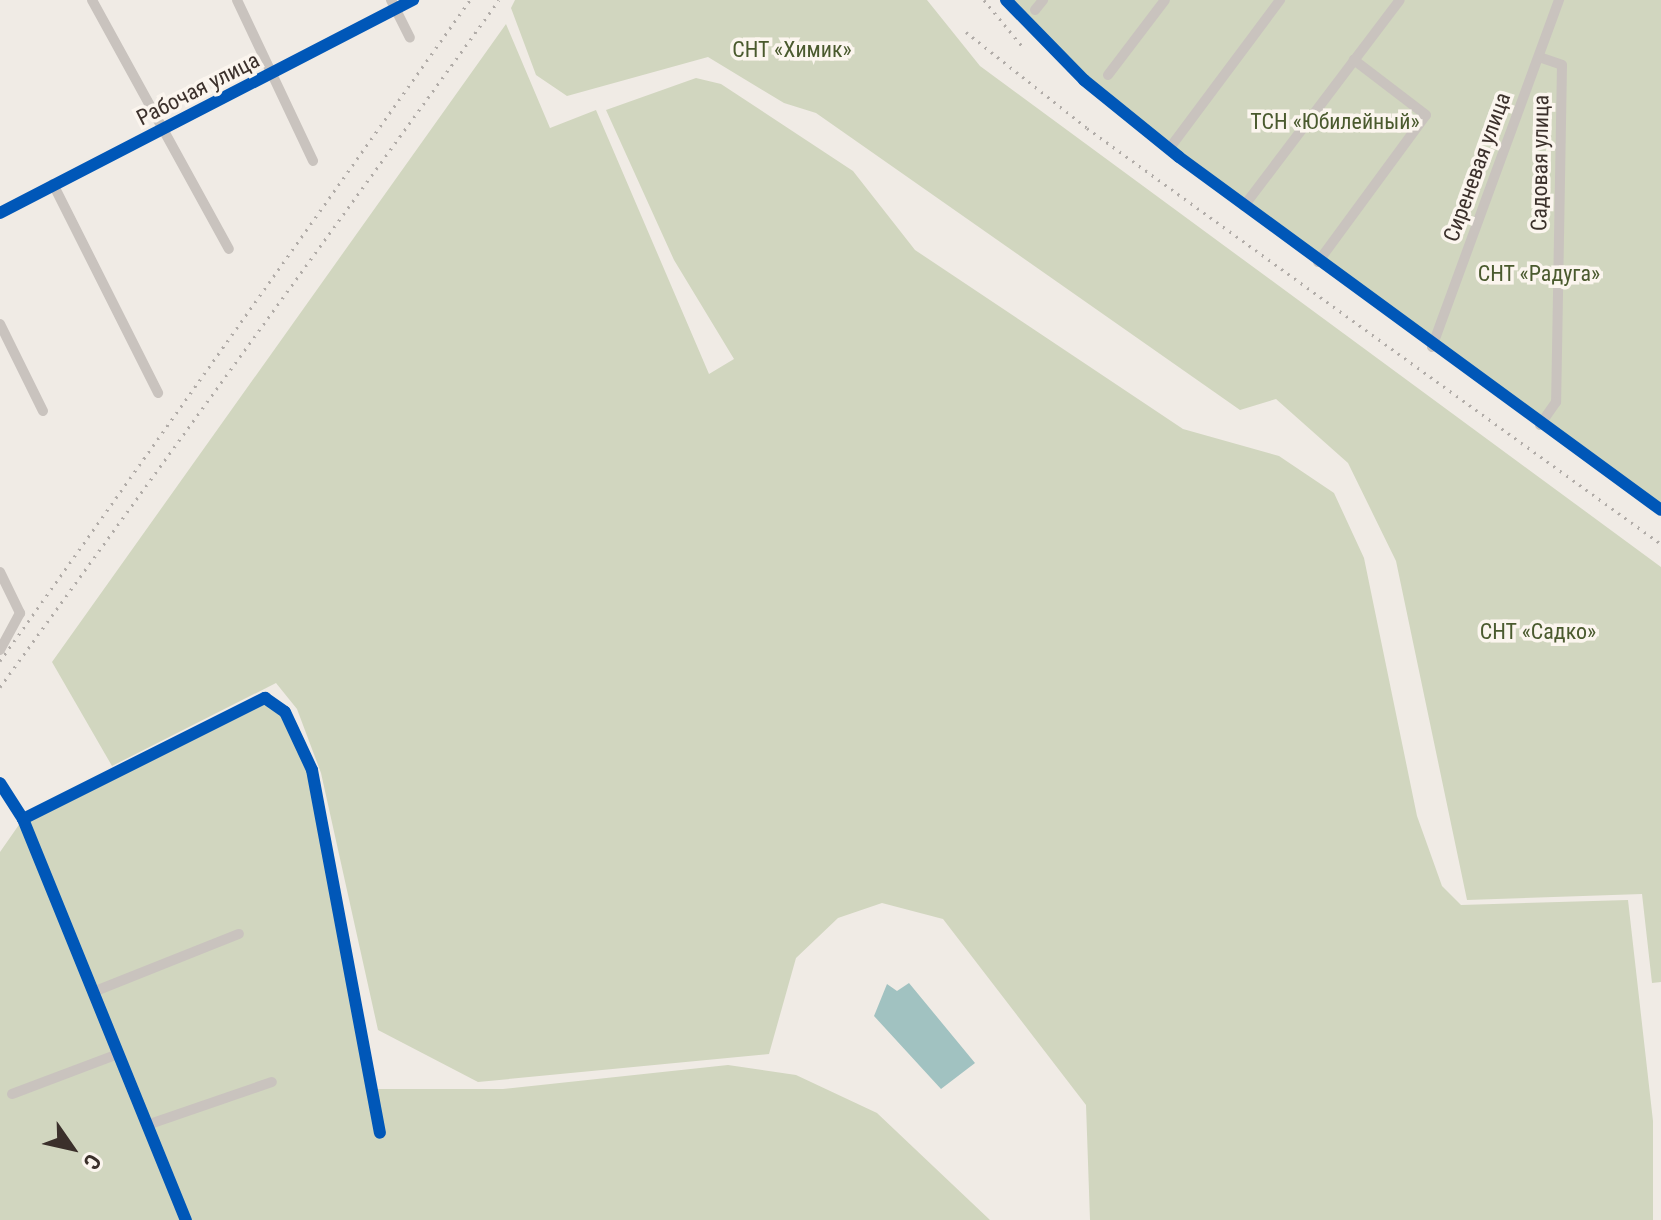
<!DOCTYPE html>
<html>
<head>
<meta charset="utf-8">
<style>
	body { margin:0 }
	#map { position:relative; width:1661px; height:1220px; overflow:hidden; background:#f0ebe5; font-family:"Roboto Condensed",sans-serif }
	div>[style] { position:absolute }
	.green>* { inset:0; background:#d1d6bf }
	.water>* { inset:0; background:#a1c2c1 }
	.street-tunnel>* { height:10px; margin-top:-5px; transform-origin:0; background:repeating-linear-gradient(90deg,#ccc6c0 0 10px,transparent 0 15px) }
	.street>* { height:10px; margin:-5px; padding:0 5px; transform-origin:5px; border-radius:5px; background:#c9c3be }
	.rail>* { height:3px; margin-top:-1.5px; transform-origin:0; background:repeating-linear-gradient(90deg,#b1aca8 0 2px,transparent 0 8px) }
	.cycleway>* { height:12px; margin:-6px; padding:0 6px; transform-origin:6px; border-radius:6px; background:#0057b8 }
	span { translate:-50% -50%; white-space:nowrap; text-align:center; line-height:1.15; -webkit-text-stroke:7px #fbf5ee; paint-order:stroke }
	.park-label { font-size:22px; color:#4a5a2e }
	.street-label { font-size:22px; color:#3b302b }
	.north { position:absolute; left:32px; top:1108px; width:80px; height:80px; -webkit-text-stroke:6px #fbf5ee; paint-order:stroke; rotate:124deg; font-size:22px; font-weight:700; line-height:32px; text-align:center; color:#3b302b }
	.north::after { content:''; display:block; margin:auto; width:28px; height:36px; background:#3b302b; clip-path:polygon(50% 0,100% 100%,50% 72%,0 100%) }
</style>
</head>
<body>
<div id="map">
	<div class="green">
		<i style="clip-path:polygon(515px 0,927px 0,980px 66px,1661px 567px,1661px 982px,1652px 983px,1642px 894px,1467px 900px,1396px 561px,1348px 463px,1276px 399px,1240px 410px,816px 113px,784px 103px,708px 57px,567px 96px,536px 75px,511px 8px)"></i>
		<i style="clip-path:polygon(1006px 0,1661px 0,1661px 510px,1084px 80px)"></i>
		<i style="clip-path:polygon(506px 24px,550px 128px,596px 110px,709px 374px,734px 359px,674px 260px,606px 110px,696px 78px,721px 84px,853px 171px,915px 250px,1183px 429px,1279px 456px,1334px 493px,1364px 558px,1417px 816px,1442px 886px,1461px 905px,1628px 900px,1653px 1121px,1653px 1220px,1090px 1220px,1086px 1105px,943px 919px,882px 903px,838px 918px,796px 958px,769px 1054px,478px 1082px,378px 1030px,321px 773px,297px 709px,276px 683px,112px 766px,52px 662px)"></i>
		<i style="clip-path:polygon(265px 698px,285px 712px,312px 770px,372px 1089px,503px 1089px,728px 1065px,796px 1075px,877px 1113px,990px 1220px,0 1220px,0 852px,23px 819px)"></i>
	</div>
	<div class="water">
		<i style="clip-path:polygon(909px 983px,975px 1063px,941px 1089px,874px 1016px,887px 984px,897px 991px)"></i>
	</div>
	<div class="street-tunnel">
		<i style="left:23px;top:819px;width:433px;rotate:67.9deg"></i>
	</div>
	<div class="street">
		<i style="left:92px;top:0;width:284px;rotate:61.2deg"></i>
		<i style="left:237px;top:0;width:178px;rotate:64.7deg"></i>
		<i style="left:391px;top:0;width:42px;rotate:63.4deg"></i>
		<i style="left:1006px;top:0;width:112px;rotate:45.7deg"></i>
		<i style="left:1084px;top:80px;width:122px;rotate:39deg"></i>
		<i style="left:1179px;top:157px;width:597px;rotate:36.22deg"></i>
		<i style="left:1035px;top:10px;width:13px;rotate:-51deg"></i>
		<i style="left:1539px;top:57px;width:24px;rotate:19deg"></i>
		<i style="left:1562px;top:65px;width:337px;rotate:91deg"></i>
		<i style="left:1556px;top:402px;width:28px;rotate:125deg"></i>
		<i style="left:1108px;top:75px;width:94px;rotate:-52.8deg"></i>
		<i style="left:1169px;top:149px;width:186px;rotate:-53.3deg"></i>
		<i style="left:53px;top:184px;width:234px;rotate:63.3deg"></i>
		<i style="left:1244px;top:206px;width:258px;rotate:-52.9deg"></i>
		<i style="left:0;top:213px;width:465px;rotate:-27.3deg"></i>
		<i style="left:1318px;top:262px;width:182px;rotate:-53.7deg"></i>
		<i style="left:1426px;top:115px;width:91px;rotate:-142.6deg"></i>
		<i style="left:0;top:324px;width:97px;rotate:63.7deg"></i>
		<i style="left:1432px;top:347px;width:370px;rotate:-69.9deg"></i>
		<i style="left:0;top:572px;width:46px;rotate:64deg"></i>
		<i style="left:20px;top:613px;width:42px;rotate:118.4deg"></i>
		<i style="left:0;top:783px;width:43px;rotate:57.4deg"></i>
		<i style="left:23px;top:819px;width:271px;rotate:-26.6deg"></i>
		<i style="left:265px;top:698px;width:24px;rotate:35deg"></i>
		<i style="left:285px;top:712px;width:64px;rotate:65deg"></i>
		<i style="left:312px;top:770px;width:369px;rotate:79.4deg"></i>
		<i style="left:93px;top:992px;width:157px;rotate:-21.7deg"></i>
		<i style="left:12px;top:1094px;width:113px;rotate:-20.7deg"></i>
		<i style="left:147px;top:1125px;width:132px;rotate:-19deg"></i>
	</div>
	<div class="rail">
		<i style="left:984px;top:0;width:60px;rotate:50.4deg"></i>
		<i style="left:966px;top:32px;width:154px;rotate:38.4deg"></i>
		<i style="left:1087px;top:128px;width:709px;rotate:35.93deg"></i>
		<i style="left:0;top:661px;width:811px;rotate:-54.59deg"></i>
		<i style="left:0;top:687px;width:849px;rotate:-54.01deg"></i>
	</div>
	<div class="cycleway">
		<i style="left:1006px;top:0;width:112px;rotate:45.7deg"></i>
		<i style="left:1084px;top:80px;width:122px;rotate:39deg"></i>
		<i style="left:1179px;top:157px;width:597px;rotate:36.22deg"></i>
		<i style="left:0;top:213px;width:465px;rotate:-27.3deg"></i>
		<i style="left:0;top:783px;width:43px;rotate:57.4deg"></i>
		<i style="left:23px;top:819px;width:433px;rotate:67.9deg"></i>
		<i style="left:23px;top:819px;width:271px;rotate:-26.6deg"></i>
		<i style="left:265px;top:698px;width:24px;rotate:35deg"></i>
		<i style="left:285px;top:712px;width:64px;rotate:65deg"></i>
		<i style="left:312px;top:770px;width:369px;rotate:79.4deg"></i>
	</div>
	<div class="park-label">
		<span style="left:792px;top:50px">СНТ «Химик»</span>
		<span style="left:1335px;top:122px">ТСН «Юбилейный»</span>
		<span style="left:1539px;top:274px">СНТ «Радуга»</span>
		<span style="left:1538px;top:632px">СНТ «Садко»</span>
	</div>
	<div class="street-label">
		<span style="left:198px;top:89px;rotate:-27deg">Рабочая улица</span>
		<span style="left:1540px;top:163px;rotate:-89deg">Садовая улица</span>
		<span style="left:1477px;top:167px;rotate:-70deg">Сиреневая улица</span>
	</div>
	<div class="north">С</div>
</div>
</body>
</html>
